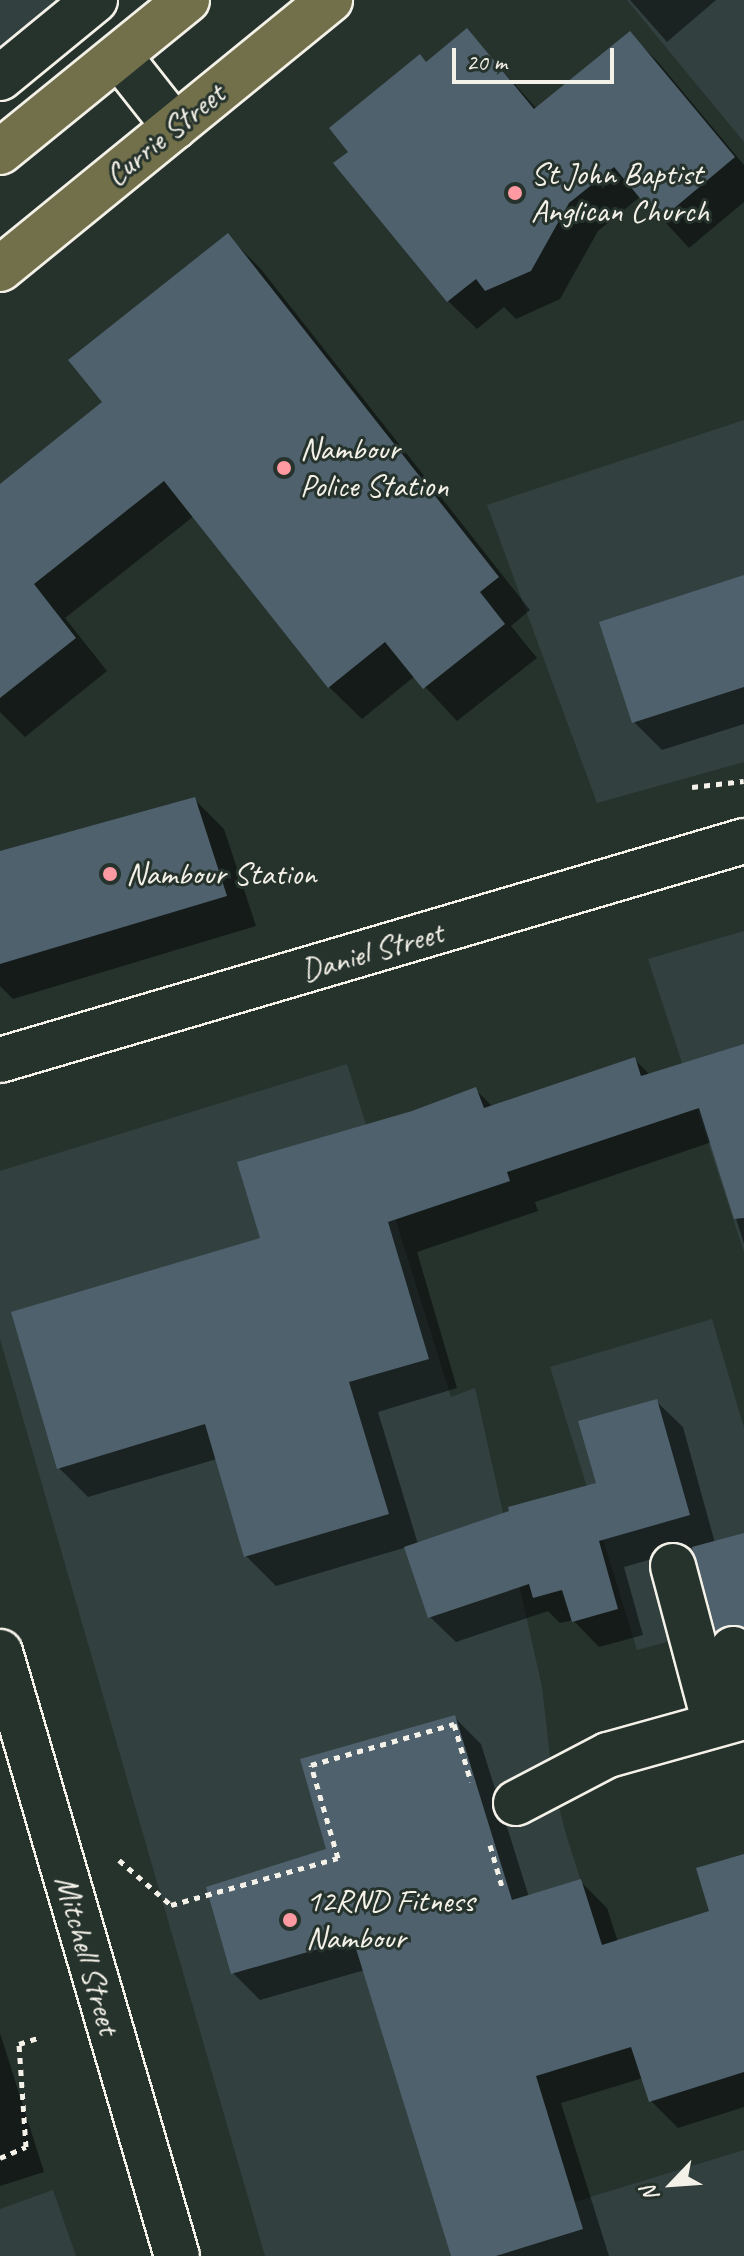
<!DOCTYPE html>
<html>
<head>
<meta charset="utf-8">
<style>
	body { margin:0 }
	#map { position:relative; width:744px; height:2256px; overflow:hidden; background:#26332d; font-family:Caveat,sans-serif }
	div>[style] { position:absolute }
	.built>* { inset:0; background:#324140 }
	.shadow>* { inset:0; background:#0007 }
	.building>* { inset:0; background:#4f616d }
	.path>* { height:5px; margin-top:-2.5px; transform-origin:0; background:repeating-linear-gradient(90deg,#f4f1e8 0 6px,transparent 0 12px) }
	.roads { filter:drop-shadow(2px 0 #f4f1e8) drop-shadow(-2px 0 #f4f1e8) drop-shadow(0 2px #f4f1e8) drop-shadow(0 -2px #f4f1e8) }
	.minor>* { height:44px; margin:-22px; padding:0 22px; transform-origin:22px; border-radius:22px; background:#26332d }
	.major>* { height:44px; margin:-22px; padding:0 22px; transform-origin:22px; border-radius:22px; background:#71704a }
	.dots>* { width:22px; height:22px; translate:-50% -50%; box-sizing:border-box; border:4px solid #26332d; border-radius:50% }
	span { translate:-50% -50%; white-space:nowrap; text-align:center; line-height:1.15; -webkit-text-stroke:6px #26332d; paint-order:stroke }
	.street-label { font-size:32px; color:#f4f1e8 }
	.poi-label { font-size:32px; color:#f4f1e8 }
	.left { translate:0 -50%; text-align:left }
	.north { position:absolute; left:632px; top:2144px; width:80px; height:80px; -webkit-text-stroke:6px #26332d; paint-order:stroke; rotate:245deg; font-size:22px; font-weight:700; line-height:32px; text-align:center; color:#f4f1e8 }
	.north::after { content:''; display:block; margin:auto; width:28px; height:36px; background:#f4f1e8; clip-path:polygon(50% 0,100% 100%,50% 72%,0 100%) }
	.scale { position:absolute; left:452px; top:48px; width:162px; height:36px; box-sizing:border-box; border:4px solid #f4f1e8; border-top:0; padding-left:10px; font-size:24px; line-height:28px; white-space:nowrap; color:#f4f1e8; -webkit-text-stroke:6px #26332d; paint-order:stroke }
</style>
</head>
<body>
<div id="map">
	<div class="built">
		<i style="clip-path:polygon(0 0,58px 0,0 48px)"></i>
		<i style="clip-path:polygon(627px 0,744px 0,744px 142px)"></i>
		<i style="clip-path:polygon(744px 420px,744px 762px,597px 803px,487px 505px)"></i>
		<i style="clip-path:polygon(744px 931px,744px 1252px,648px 959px)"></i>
		<i style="clip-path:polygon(347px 1064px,451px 1397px,475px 1388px,542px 1687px,553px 1783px,565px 1831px,633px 2046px,536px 2076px,574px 2202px,744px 2150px,744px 2256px,265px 2256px,0 1339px,0 1171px)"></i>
		<i style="clip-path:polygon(712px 1319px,744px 1428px,744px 1621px,637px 1650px,550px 1367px)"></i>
		<i style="clip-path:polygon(53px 2190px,76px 2256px,0 2256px,0 2209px)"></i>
	</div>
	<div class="shadow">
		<i style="clip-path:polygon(630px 0,716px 0,667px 42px)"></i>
		<i style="clip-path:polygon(467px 31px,537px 109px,630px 34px,658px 62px,744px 165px,744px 202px,689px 248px,641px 196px,598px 231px,560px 299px,516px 319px,504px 307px,477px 329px,448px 301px,351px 152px,428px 64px)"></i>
		<i style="clip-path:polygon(228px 236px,260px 268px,530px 610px,511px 626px,537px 658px,457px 721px,415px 676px,362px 719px,329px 687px,194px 516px,65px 618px,107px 671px,25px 737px,0 712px,0 486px,105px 402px)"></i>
		<i style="clip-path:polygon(744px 577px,744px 724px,662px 750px,634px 722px)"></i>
		<i style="clip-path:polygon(194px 799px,224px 829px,256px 926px,13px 999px,0 986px,0 853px)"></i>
		<i style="clip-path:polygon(744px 1051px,744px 1244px,712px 1142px,535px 1202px,538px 1211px,417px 1252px,457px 1388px,378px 1412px,418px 1544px,598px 1484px,657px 1402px,683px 1427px,715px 1543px,744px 1535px,744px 1637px,739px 1638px,713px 1613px,694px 1547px,624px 1567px,643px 1635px,599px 1647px,573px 1620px,560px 1623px,548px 1611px,456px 1642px,430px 1617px,407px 1547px,276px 1586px,246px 1556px,217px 1459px,88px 1497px,59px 1468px,262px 1240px,413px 1113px,476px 1090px,493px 1107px,634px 1059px,650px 1075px)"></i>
		<i style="clip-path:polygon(454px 1717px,481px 1744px,529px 1897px,580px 1881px,607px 1908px,618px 1942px,712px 1913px,744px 1856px,744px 2107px,678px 2128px,651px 2101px,643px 2078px,561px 2103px,609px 2256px,453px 2256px,365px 1970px,260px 2000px,233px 1973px,328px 1850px)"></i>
		<i style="clip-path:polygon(0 2033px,44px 2172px,0 2186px)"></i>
	</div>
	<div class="building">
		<i style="clip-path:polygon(467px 28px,534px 109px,630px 31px,735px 157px,659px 221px,614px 167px,569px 203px,531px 271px,485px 291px,476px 279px,447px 302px,333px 163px,348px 152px,329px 128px,420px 54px,426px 62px)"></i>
		<i style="clip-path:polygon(228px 233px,499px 577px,480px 592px,505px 624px,423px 689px,385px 642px,328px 688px,164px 481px,34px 584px,76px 638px,0 698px,0 484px,102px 402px,68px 360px)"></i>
		<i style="clip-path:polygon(744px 575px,744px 687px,632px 723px,599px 622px)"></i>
		<i style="clip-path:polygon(195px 797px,227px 896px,0 964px,0 851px)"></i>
		<i style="clip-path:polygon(744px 1044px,744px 1218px,734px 1219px,699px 1108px,507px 1172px,510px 1181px,388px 1222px,429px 1359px,349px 1382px,389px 1514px,244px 1557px,205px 1424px,57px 1469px,11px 1312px,260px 1238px,237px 1162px,412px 1111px,476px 1087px,484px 1108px,635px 1057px,641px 1076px)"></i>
		<i style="clip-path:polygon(657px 1399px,690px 1515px,599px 1541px,618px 1609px,572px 1622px,562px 1590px,533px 1598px,529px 1584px,428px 1618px,404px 1547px,509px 1511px,508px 1507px,596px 1483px,578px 1421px)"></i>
		<i style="clip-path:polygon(744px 1533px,744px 1627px,727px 1625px,716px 1631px,692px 1547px)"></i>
		<i style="clip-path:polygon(455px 1715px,512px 1900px,581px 1879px,602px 1945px,709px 1911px,696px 1868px,744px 1854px,744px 2072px,649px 2102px,631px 2047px,536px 2076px,583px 2229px,496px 2256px,451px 2256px,353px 1939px,231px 1974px,206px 1887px,326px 1849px,300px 1759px)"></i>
	</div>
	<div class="path">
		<i style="left:692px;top:787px;width:52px;rotate:-6.6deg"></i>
		<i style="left:490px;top:1845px;width:47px;rotate:73.9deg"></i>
		<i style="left:119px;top:1860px;width:69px;rotate:40.9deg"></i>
		<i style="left:171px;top:1905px;width:173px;rotate:-15.7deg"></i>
		<i style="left:338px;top:1858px;width:97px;rotate:-106.2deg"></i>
		<i style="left:311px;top:1765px;width:149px;rotate:-16deg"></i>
		<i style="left:454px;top:1724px;width:60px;rotate:73.7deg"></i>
		<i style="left:0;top:2158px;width:28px;rotate:-23deg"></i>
		<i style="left:26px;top:2147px;width:103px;rotate:-93.9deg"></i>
		<i style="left:19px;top:2044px;width:20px;rotate:-18deg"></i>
	</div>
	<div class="roads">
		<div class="minor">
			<i style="left:119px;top:56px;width:90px;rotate:51.7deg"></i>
			<i style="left:0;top:78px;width:123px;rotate:-39.4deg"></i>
			<i style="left:0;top:1060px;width:776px;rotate:-16.4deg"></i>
			<i style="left:673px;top:1566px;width:163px;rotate:75.1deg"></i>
			<i style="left:733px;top:1649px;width:39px;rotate:73deg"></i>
			<i style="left:0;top:1652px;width:629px;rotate:73.67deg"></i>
			<i style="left:516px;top:1803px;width:104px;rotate:-27.6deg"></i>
			<i style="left:608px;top:1755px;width:141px;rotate:-15.6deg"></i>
		</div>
		<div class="major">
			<i style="left:0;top:152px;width:241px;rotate:-39.1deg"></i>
			<i style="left:0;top:269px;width:426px;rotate:-39.2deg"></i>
		</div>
	</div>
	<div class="dots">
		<i style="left:515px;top:193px;background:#ff9aa2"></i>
		<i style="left:284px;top:468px;background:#ff9aa2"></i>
		<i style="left:110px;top:874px;background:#ff9aa2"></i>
		<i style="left:290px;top:1920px;background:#ff9aa2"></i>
	</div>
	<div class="street-label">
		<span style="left:165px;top:135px;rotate:-39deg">Currie Street</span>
		<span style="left:372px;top:952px;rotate:-16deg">Daniel Street</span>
		<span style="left:87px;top:1955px;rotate:74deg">Mitchell Street</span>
	</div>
	<div class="poi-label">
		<span class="left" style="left:531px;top:193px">St John Baptist<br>Anglican Church</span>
		<span class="left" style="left:300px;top:468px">Nambour<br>Police Station</span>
		<span class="left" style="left:126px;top:874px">Nambour Station</span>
		<span class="left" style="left:306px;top:1920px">12RND Fitness<br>Nambour</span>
	</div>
	<div class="north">N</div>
	<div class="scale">20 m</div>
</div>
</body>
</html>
